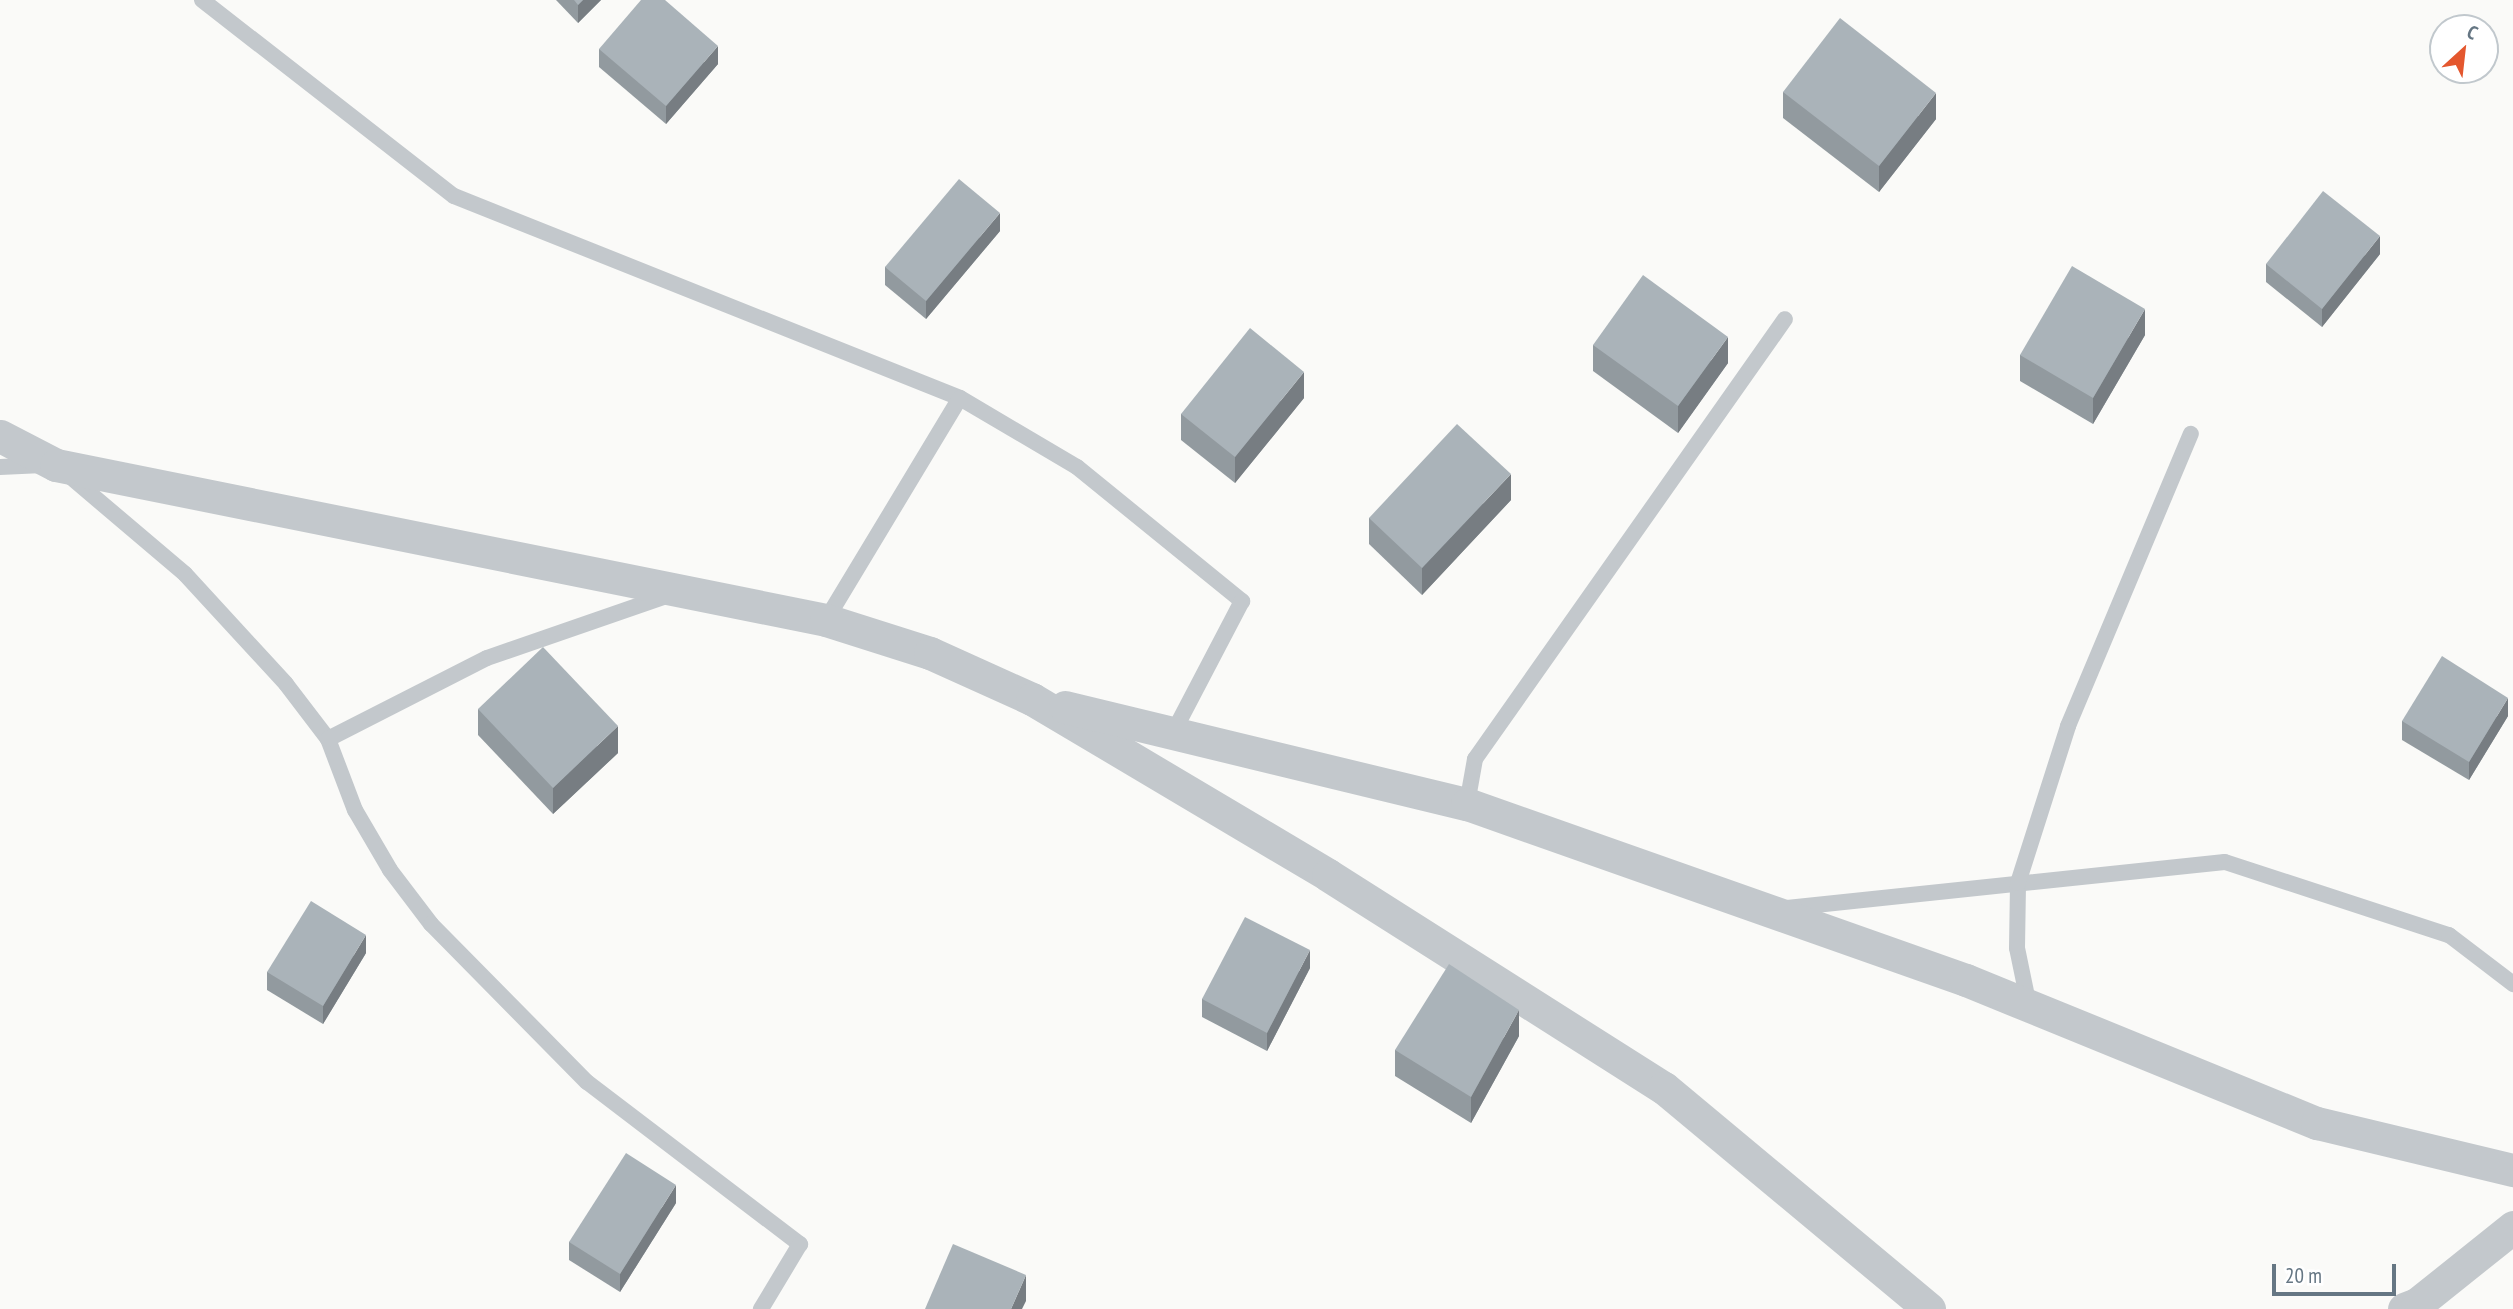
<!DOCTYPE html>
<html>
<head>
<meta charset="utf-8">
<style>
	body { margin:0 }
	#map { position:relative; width:2513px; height:1309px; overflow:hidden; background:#fafaf8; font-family:"PT Sans Narrow",sans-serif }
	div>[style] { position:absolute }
	.lane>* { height:16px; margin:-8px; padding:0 8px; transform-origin:8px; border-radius:8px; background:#c3c8cc }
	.street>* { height:33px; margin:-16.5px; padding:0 16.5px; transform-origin:16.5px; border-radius:16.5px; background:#c3c8cc }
	.wall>* { inset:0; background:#929a9f }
	.shaded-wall>* { inset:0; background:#777d82 }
	.building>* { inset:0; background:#aab3b9 }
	span { translate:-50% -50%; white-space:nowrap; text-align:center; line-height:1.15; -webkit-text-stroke:7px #fff; paint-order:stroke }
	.north { position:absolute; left:2429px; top:14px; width:70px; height:70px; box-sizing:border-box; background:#fff; border:2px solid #c1c8cd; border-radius:50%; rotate:27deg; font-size:19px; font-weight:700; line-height:28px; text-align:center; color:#657683 }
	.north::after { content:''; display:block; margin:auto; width:24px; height:32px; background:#e4572e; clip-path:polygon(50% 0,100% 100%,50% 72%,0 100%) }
	.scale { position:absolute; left:2272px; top:1264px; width:124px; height:32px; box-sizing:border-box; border:4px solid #657683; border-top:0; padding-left:9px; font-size:21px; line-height:24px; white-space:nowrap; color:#657683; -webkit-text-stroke:5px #fff; paint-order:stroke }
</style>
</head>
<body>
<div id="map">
	<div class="lane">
		<i style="left:202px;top:0;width:319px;rotate:37.9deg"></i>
		<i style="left:454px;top:196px;width:545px;rotate:21.76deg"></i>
		<i style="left:960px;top:398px;width:136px;rotate:30.5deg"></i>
		<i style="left:1077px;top:467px;width:213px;rotate:39.1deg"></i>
		<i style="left:1242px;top:601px;width:149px;rotate:117.6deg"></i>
		<i style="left:0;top:467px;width:43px;rotate:-2.7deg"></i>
		<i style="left:66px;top:473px;width:156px;rotate:40.3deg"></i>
		<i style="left:185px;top:574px;width:149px;rotate:47.4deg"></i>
		<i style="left:286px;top:684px;width:69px;rotate:52.6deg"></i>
		<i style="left:328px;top:739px;width:76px;rotate:69.2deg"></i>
		<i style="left:355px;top:810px;width:69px;rotate:59.7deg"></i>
		<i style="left:390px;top:870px;width:68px;rotate:52.8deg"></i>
		<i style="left:431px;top:924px;width:222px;rotate:45.4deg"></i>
		<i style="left:587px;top:1082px;width:268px;rotate:37.3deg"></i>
		<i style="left:800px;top:1244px;width:76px;rotate:121deg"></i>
		<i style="left:826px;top:620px;width:259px;rotate:-58.9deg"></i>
		<i style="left:328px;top:739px;width:178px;rotate:-27deg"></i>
		<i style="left:487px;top:658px;width:193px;rotate:-19.1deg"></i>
		<i style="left:1467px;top:804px;width:46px;rotate:-79.9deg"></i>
		<i style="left:1475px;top:759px;width:538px;rotate:-54.83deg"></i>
		<i style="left:1787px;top:908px;width:440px;rotate:-6deg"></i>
		<i style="left:2225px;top:862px;width:236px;rotate:18.1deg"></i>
		<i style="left:2449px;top:935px;width:81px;rotate:37.4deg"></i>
		<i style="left:2029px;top:1006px;width:59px;rotate:-101.7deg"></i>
		<i style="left:2017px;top:948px;width:65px;rotate:-89.1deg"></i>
		<i style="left:2018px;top:883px;width:165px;rotate:-72.3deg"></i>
		<i style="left:2068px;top:726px;width:317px;rotate:-67.2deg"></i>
	</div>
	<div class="street">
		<i style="left:0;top:436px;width:63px;rotate:27.4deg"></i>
		<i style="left:56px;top:465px;width:785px;rotate:11.38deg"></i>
		<i style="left:826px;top:620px;width:109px;rotate:17.6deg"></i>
		<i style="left:930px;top:653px;width:112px;rotate:24.3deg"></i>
		<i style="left:1032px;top:699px;width:344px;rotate:30.7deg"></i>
		<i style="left:1328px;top:875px;width:398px;rotate:32.4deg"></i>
		<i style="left:1664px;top:1088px;width:345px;rotate:39.8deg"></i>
		<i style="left:1065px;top:707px;width:414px;rotate:13.6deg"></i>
		<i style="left:1467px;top:804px;width:529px;rotate:19.43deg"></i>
		<i style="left:1966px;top:980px;width:379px;rotate:22.2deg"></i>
		<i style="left:2317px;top:1123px;width:202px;rotate:13.5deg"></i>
		<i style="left:2404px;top:1309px;width:14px;rotate:-21deg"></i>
		<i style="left:2417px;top:1304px;width:123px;rotate:-38.7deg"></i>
	</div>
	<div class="wall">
		<i style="clip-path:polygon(556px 0,601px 0,578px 23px)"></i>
		<i style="clip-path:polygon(599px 49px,718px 64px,666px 124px,599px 67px)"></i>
		<i style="clip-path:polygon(1783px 92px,1936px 119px,1879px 192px,1783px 118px)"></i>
		<i style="clip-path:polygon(1000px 231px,926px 319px,885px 285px,885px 267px)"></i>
		<i style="clip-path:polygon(2380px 254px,2322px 327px,2266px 282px,2266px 264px)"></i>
		<i style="clip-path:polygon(2145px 335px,2093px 424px,2020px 381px,2020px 355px)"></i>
		<i style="clip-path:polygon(1593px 345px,1728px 363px,1678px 433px,1593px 371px)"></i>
		<i style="clip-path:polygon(1304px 398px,1235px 483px,1181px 440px,1181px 414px)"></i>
		<i style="clip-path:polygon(1511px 500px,1422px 595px,1369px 544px,1369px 518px)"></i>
		<i style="clip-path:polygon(478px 709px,618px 753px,553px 814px,478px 735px)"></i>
		<i style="clip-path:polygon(2508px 716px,2469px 780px,2402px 740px,2402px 721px)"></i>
		<i style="clip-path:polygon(366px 953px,323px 1024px,267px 990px,267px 972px)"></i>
		<i style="clip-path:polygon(1310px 968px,1267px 1051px,1202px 1017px,1202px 999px)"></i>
		<i style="clip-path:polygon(1519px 1036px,1471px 1123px,1395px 1076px,1395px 1050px)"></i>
		<i style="clip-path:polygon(676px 1203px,620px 1292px,569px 1260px,569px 1242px)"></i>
	</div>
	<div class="shaded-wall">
		<i style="clip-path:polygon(583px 0,601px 0,578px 23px,578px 5px)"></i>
		<i style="clip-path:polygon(718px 46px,718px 64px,666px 124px,666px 106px)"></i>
		<i style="clip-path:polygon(1936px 93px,1936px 119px,1879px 192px,1879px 166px)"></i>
		<i style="clip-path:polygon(1000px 213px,1000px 231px,926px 319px,926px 301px)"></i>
		<i style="clip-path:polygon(2380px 236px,2380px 254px,2322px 327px,2322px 309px)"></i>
		<i style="clip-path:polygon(2145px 309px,2145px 335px,2093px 424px,2093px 398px)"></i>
		<i style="clip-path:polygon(1728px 337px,1728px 363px,1678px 433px,1678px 406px)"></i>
		<i style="clip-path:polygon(1304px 372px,1304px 398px,1235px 483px,1235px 457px)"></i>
		<i style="clip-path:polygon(1511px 474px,1511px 500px,1422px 595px,1422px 568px)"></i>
		<i style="clip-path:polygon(2508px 698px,2508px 716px,2469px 780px,2469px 762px)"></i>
		<i style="clip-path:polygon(618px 726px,618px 753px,553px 814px,553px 788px)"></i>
		<i style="clip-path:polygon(366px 935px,366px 953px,323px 1024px,323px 1006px)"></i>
		<i style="clip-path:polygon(1310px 950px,1310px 968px,1267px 1051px,1267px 1033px)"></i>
		<i style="clip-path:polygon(1519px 1010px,1519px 1036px,1471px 1123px,1471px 1097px)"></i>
		<i style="clip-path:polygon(676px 1185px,676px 1203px,620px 1292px,620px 1274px)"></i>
		<i style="clip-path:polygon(1026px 1275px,1026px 1301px,1022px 1309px,1011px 1309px)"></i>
	</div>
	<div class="building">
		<i style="clip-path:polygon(574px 0,583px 0,578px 5px)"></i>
		<i style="clip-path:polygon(641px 0,665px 0,718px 46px,666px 106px,599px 49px)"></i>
		<i style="clip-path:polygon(1840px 18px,1936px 93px,1879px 166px,1783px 92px)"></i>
		<i style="clip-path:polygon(959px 179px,1000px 213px,926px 301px,885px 267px)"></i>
		<i style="clip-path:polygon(2323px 191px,2380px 236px,2322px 309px,2266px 264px)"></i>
		<i style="clip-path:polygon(2072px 266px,2145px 309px,2093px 398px,2020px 355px)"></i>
		<i style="clip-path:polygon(1643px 275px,1728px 337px,1678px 406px,1593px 345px)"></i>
		<i style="clip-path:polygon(1250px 328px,1304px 372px,1235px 457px,1181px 414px)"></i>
		<i style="clip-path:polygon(1457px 424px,1511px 474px,1422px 568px,1369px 518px)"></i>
		<i style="clip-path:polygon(543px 647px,618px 726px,553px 788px,478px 709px)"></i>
		<i style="clip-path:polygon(2442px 656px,2508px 698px,2469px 762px,2402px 721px)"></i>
		<i style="clip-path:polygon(311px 901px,366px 935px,323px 1006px,267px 972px)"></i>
		<i style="clip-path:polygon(1245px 917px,1310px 950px,1267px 1033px,1202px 999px)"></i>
		<i style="clip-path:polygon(1449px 964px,1519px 1010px,1471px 1097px,1395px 1050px)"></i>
		<i style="clip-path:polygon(626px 1153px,676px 1185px,620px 1274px,569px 1242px)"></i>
		<i style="clip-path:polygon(953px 1244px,1026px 1275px,1011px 1309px,925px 1309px)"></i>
	</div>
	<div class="north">С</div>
	<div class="scale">20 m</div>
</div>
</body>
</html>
